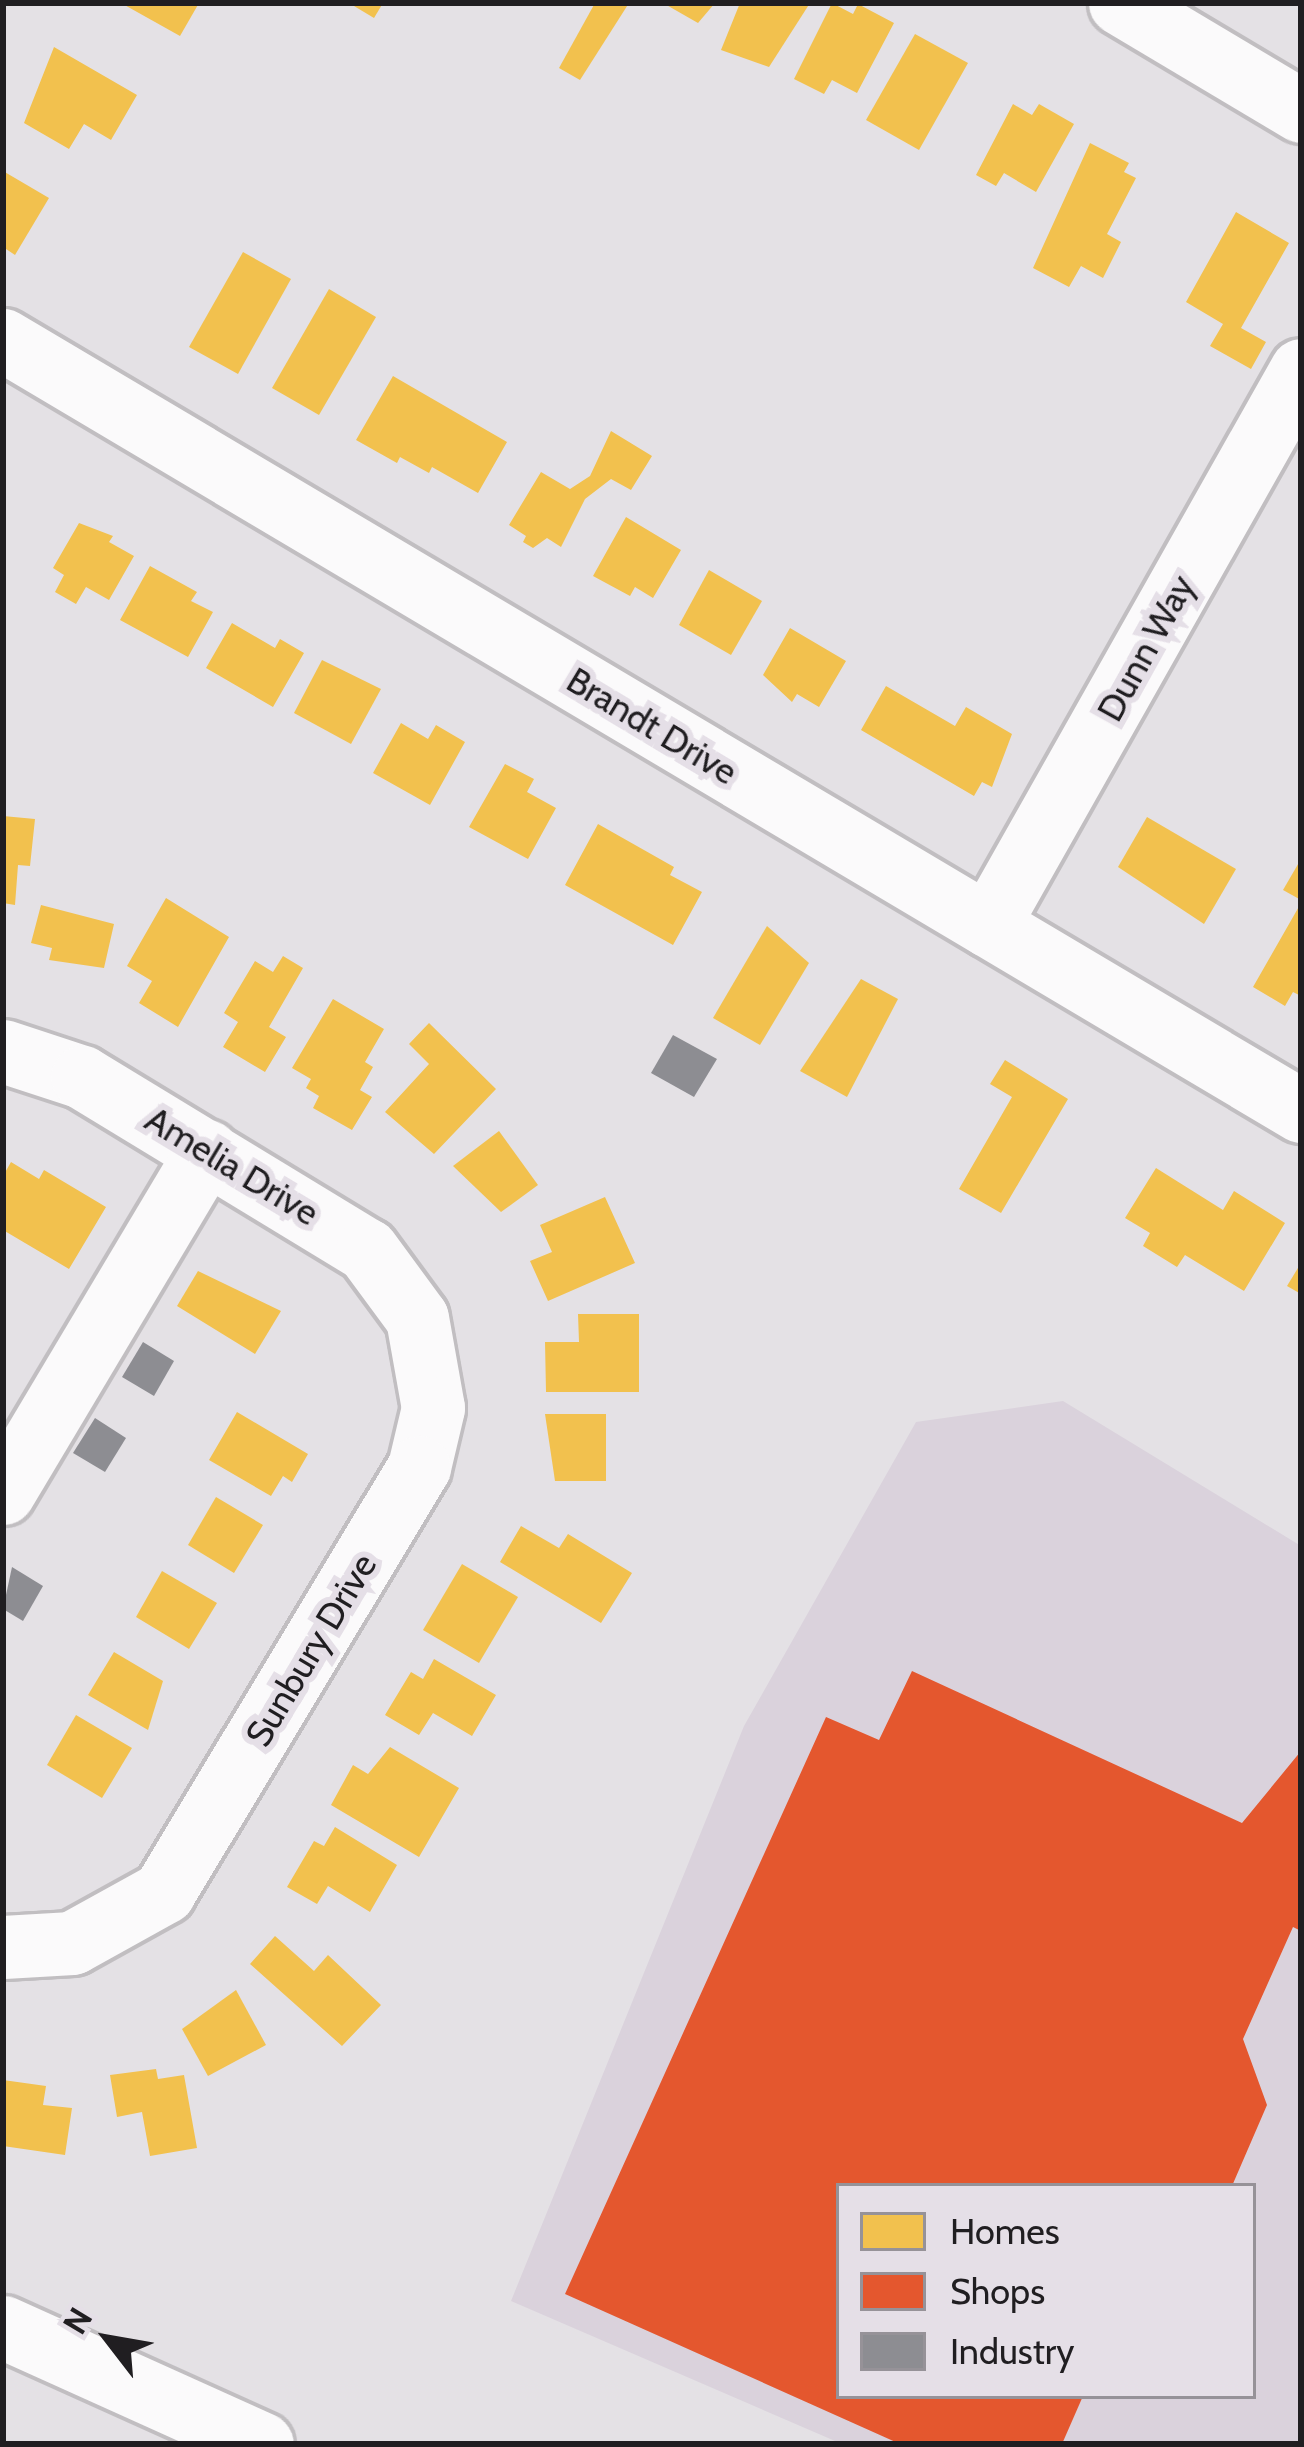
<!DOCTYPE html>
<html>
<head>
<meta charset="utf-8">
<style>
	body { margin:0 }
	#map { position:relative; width:1304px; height:2447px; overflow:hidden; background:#e4e1e5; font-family:Cabin,sans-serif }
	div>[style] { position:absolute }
	.built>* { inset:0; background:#dad2dc }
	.homes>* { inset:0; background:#f2c14e }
	.shops>* { inset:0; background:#e4572e }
	.industry>* { inset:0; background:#8d8d92 }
	.roads { filter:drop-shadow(3px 0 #c1bec1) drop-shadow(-3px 0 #c1bec1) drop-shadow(0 3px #c1bec1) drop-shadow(0 -3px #c1bec1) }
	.minor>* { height:63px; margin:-31.5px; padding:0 31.5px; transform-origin:31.5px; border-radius:31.5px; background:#fbfafb }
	span { translate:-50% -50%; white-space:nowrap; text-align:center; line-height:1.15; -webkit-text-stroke:12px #e5dfe7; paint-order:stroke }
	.street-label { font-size:36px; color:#201e21 }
	.frame { position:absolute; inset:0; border:6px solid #201e21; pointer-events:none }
	.legend { position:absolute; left:836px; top:2183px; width:420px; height:216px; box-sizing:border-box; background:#e5dfe7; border:3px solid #969298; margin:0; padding:15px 21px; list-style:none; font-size:36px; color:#201e21 }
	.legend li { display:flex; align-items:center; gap:24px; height:60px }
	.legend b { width:60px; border:3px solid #969298 }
	.north { position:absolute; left:48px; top:2279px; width:120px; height:120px; -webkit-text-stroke:9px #e5dfe7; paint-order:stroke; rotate:301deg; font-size:33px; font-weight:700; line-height:48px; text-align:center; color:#201e21 }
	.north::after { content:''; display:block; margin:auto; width:42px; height:54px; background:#201e21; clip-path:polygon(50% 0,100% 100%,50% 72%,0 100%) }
</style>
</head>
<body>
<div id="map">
	<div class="built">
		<i style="clip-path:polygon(evenodd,1063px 1401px,1301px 1546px,1301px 2444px,842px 2444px,511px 2301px,744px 1726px,916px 1422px,1063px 1401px,839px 2186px,1253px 2186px,1253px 2396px,839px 2396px,839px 2186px)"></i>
	</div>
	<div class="homes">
		<i style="clip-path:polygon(121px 3px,199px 3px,180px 36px)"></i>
		<i style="clip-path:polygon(349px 3px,383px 3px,374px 18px)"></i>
		<i style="clip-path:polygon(595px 3px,629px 3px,580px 80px,559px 68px)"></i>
		<i style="clip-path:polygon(663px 3px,715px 3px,698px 23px)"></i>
		<i style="clip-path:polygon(740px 3px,810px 3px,769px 67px,721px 50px)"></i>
		<i style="clip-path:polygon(832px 3px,853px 14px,858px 4px,894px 23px,857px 93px,832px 80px,824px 94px,794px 79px)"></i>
		<i style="clip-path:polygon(915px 34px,968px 63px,919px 150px,866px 120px)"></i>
		<i style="clip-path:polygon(54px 47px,137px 95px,111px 140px,84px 124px,69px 149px,24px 123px)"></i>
		<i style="clip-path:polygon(1013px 104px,1032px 115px,1039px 104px,1074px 124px,1036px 192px,1004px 173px,996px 186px,976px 175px)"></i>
		<i style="clip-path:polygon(1090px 143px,1129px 163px,1124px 172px,1136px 178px,1107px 234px,1121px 242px,1103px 278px,1081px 266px,1069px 287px,1033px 268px)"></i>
		<i style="clip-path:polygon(3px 171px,49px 198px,15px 255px,3px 247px)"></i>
		<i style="clip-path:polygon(1236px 212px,1289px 243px,1241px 328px,1266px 342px,1251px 369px,1210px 346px,1223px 324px,1186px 302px)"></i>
		<i style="clip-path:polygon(243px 252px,291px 279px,238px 374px,189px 347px)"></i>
		<i style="clip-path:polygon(329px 289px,376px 317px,319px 415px,272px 388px)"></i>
		<i style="clip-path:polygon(393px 376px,507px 442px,478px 493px,432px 467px,429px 473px,400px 457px,397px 463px,356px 440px)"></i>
		<i style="clip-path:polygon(611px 431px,652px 456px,631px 490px,611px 479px,585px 499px,561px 547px,547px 538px,533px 548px,523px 542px,526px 536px,509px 525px,541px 472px,570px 489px,590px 476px)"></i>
		<i style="clip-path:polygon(626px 517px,681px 550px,653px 598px,635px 587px,630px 596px,593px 576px)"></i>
		<i style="clip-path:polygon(79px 523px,113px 536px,109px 542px,134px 556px,109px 600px,86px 587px,76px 604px,55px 592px,64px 575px,53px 568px)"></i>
		<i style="clip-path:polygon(150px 566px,197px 592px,191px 601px,213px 612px,188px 657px,120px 620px)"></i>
		<i style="clip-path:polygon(709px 570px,762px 601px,731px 655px,679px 625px)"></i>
		<i style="clip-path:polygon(232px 623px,275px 648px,280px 639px,304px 653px,273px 707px,206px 668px)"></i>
		<i style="clip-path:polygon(790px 628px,846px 661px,819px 707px,797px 694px,792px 702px,763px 675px)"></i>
		<i style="clip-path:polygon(322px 660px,381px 689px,351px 744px,294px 713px)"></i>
		<i style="clip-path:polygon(886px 686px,955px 726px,966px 707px,1012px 734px,992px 787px,982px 782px,974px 796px,861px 730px)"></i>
		<i style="clip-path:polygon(401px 723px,428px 739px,436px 725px,465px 742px,430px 805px,373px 773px)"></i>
		<i style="clip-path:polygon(505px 764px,534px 779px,527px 792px,556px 808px,528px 859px,469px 827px)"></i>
		<i style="clip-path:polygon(3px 816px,35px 819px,30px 866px,18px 865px,15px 905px,3px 903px)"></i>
		<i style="clip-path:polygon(1147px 817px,1236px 869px,1204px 924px,1118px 867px)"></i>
		<i style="clip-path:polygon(598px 824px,674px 867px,670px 875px,702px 892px,673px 945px,565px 885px)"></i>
		<i style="clip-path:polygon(1301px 859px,1301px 900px,1283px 890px)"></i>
		<i style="clip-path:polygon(166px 898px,229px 937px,178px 1027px,139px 1003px,152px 981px,127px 966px)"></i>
		<i style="clip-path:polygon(1301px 903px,1301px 996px,1293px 992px,1285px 1006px,1253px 987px)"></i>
		<i style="clip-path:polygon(41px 905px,114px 924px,104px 968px,49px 960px,52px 948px,31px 943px)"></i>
		<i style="clip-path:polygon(767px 926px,809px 963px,760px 1045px,713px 1018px)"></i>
		<i style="clip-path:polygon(283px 956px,303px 968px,269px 1027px,286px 1037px,265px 1072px,223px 1047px,238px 1022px,224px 1013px,255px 961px,273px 972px)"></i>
		<i style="clip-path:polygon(861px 979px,898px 999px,847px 1097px,800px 1071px)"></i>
		<i style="clip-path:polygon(333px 999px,384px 1029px,365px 1062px,373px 1067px,360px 1090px,372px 1097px,352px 1130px,313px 1108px,319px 1096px,306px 1088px,311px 1079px,292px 1068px)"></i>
		<i style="clip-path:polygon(429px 1023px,496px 1089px,434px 1154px,385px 1112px,429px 1064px,409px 1044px)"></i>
		<i style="clip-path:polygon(1005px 1060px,1068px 1099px,1001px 1213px,959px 1189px,1012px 1097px,990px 1084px)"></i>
		<i style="clip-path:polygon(499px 1131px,538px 1185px,501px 1212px,453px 1166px)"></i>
		<i style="clip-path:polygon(11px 1162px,39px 1179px,44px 1170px,106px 1207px,69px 1269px,3px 1230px,3px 1176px)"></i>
		<i style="clip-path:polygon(1156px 1168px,1223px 1210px,1234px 1191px,1285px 1223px,1244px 1291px,1185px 1255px,1177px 1267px,1143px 1246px,1150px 1233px,1125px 1218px)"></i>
		<i style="clip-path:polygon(605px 1197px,635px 1263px,548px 1301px,530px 1261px,552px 1252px,540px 1225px)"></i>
		<i style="clip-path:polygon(1301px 1263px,1301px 1294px,1287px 1286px)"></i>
		<i style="clip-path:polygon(198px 1271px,281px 1311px,255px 1354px,177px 1306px)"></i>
		<i style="clip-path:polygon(578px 1314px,639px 1314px,639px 1392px,546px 1392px,545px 1342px,579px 1342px)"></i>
		<i style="clip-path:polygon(237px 1412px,308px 1454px,292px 1482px,283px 1476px,271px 1496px,209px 1460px)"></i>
		<i style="clip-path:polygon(545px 1414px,606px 1414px,606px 1481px,555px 1481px)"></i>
		<i style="clip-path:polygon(216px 1497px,263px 1525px,234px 1573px,188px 1545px)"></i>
		<i style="clip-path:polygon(521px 1526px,559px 1548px,568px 1534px,632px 1573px,601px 1623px,500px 1562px)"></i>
		<i style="clip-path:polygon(462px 1564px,518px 1597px,479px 1663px,423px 1630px)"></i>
		<i style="clip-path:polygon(162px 1571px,217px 1603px,189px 1649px,136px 1617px)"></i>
		<i style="clip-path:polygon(114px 1652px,163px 1681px,148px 1730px,88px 1695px)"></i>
		<i style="clip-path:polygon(434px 1659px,496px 1695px,472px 1736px,433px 1713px,419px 1735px,385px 1715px,411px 1672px,423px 1679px)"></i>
		<i style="clip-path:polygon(76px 1715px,132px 1748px,102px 1798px,47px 1765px)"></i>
		<i style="clip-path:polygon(390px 1747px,459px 1788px,419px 1857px,331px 1805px,353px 1765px,368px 1774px)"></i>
		<i style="clip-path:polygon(335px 1827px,397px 1865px,370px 1912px,328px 1886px,317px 1904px,287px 1887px,314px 1841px,324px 1846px)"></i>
		<i style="clip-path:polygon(275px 1936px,314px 1971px,328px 1955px,381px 2005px,342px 2046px,250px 1964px)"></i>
		<i style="clip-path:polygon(236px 1990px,266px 2045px,208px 2076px,182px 2029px)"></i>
		<i style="clip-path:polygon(156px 2069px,158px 2079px,184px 2075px,197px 2148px,150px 2156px,142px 2112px,117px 2117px,110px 2075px)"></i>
		<i style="clip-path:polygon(3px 2080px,46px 2086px,43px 2105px,72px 2108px,65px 2155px,3px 2146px)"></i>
	</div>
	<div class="shops">
		<i style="clip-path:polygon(912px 1671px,1242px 1823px,1301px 1751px,1301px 1931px,1293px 1927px,1243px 2039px,1267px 2105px,1232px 2186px,839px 2186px,839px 2396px,1083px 2396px,1062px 2444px,900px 2444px,565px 2294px,826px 1717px,879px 1740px)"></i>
	</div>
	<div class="industry">
		<i style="clip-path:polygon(673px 1035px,717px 1059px,694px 1097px,651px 1073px)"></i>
		<i style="clip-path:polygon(143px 1342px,174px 1361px,154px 1396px,122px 1377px)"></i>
		<i style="clip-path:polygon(95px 1418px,126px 1438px,105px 1472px,73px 1453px)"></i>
		<i style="clip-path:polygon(12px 1567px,43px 1586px,23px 1621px,3px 1609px)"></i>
	</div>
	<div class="roads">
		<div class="minor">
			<i style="left:1120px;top:3px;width:211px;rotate:30.8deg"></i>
			<i style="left:3px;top:340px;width:1510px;rotate:30.71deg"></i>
			<i style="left:988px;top:925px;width:637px;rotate:-60.58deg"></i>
			<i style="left:3px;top:1051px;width:83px;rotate:18.2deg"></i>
			<i style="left:82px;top:1077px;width:333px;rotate:31.3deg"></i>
			<i style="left:367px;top:1250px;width:84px;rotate:53.7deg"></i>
			<i style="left:417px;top:1318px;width:91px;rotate:79.9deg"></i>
			<i style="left:433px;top:1408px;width:61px;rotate:103.3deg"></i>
			<i style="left:419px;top:1467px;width:496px;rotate:121deg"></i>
			<i style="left:164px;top:1892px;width:105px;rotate:151deg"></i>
			<i style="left:72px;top:1943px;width:69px;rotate:176.7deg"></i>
			<i style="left:3px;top:1493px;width:398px;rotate:-59.2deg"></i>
			<i style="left:3px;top:2327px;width:284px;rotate:24.3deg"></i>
		</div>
	</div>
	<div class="street-label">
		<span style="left:1146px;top:648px;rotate:-61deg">Dunn Way</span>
		<span style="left:652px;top:726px;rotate:31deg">Brandt Drive</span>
		<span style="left:232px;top:1166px;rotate:31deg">Amelia Drive</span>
		<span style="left:311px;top:1650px;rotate:-59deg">Sunbury Drive</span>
	</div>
	<div class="frame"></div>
	<ul class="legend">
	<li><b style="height:33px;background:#f2c14e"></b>Homes</li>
	<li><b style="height:33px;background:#e4572e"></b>Shops</li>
	<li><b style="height:33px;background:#8d8d92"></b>Industry</li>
	</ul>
	<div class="north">N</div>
</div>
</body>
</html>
